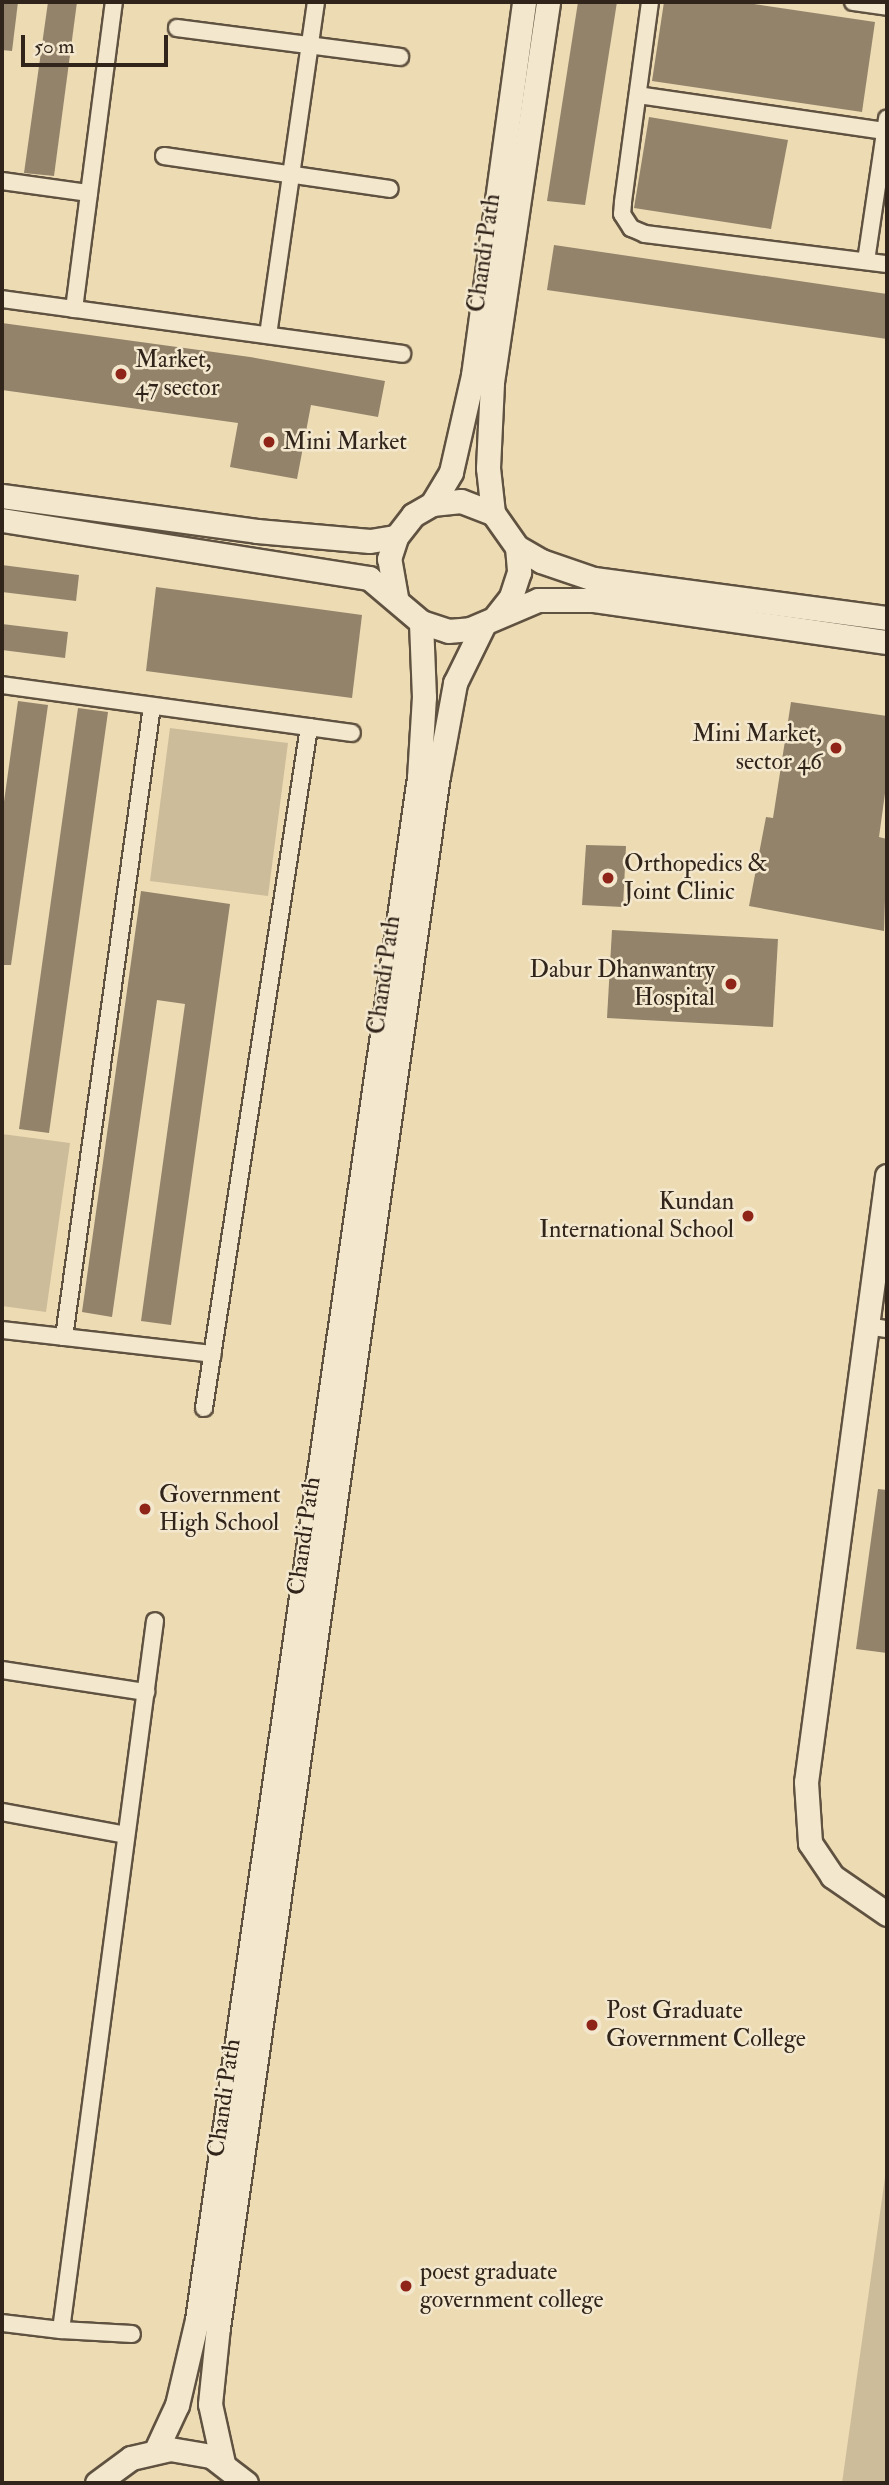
<!DOCTYPE html>
<html>
<head>
<meta charset="utf-8">
<style>
	body { margin:0 }
	#map { position:relative; width:889px; height:2485px; overflow:hidden; background:#eddbb4; font-family:"IM FELL Double Pica",serif }
	div>[style] { position:absolute }
	.green>* { inset:0; background:#cdbc9a }
	.building>* { inset:0; background:#93836a }
	.roads { filter:drop-shadow(2px 0 #605240) drop-shadow(-2px 0 #605240) drop-shadow(0 2px #605240) drop-shadow(0 -2px #605240) }
	.street>* { height:16px; margin:-8px; padding:0 8px; transform-origin:8px; border-radius:8px; background:#f3e8ce }
	.secondary>* { height:23px; margin:-11.5px; padding:0 11.5px; transform-origin:11.5px; border-radius:11.5px; background:#f3e8ce }
	.dots>* { width:19px; height:19px; translate:-50% -50%; box-sizing:border-box; border:4px solid #f3e8ce; border-radius:50% }
	span { translate:-50% -50%; white-space:nowrap; text-align:center; line-height:1.15; -webkit-text-stroke:5px #f3e8ce; paint-order:stroke }
	.street-label { font-size:24px; color:#31241a }
	.poi-label { font-size:24px; color:#31241a }
	.left { translate:0 -50%; text-align:left }
	.right { translate:-100% -50%; text-align:right }
	.frame { position:absolute; inset:0; border:4px solid #31241a; pointer-events:none }
	.scale { position:absolute; left:21px; top:35px; width:147px; height:32px; box-sizing:border-box; border:4px solid #31241a; border-top:0; padding-left:9px; font-size:21px; line-height:24px; white-space:nowrap; color:#31241a; -webkit-text-stroke:5px #f3e8ce; paint-order:stroke }
</style>
</head>
<body>
<div id="map">
	<div class="green">
		<i style="clip-path:polygon(170px 728px,288px 743px,268px 896px,150px 881px)"></i>
		<i style="clip-path:polygon(2px 1134px,70px 1143px,46px 1312px,2px 1306px)"></i>
		<i style="clip-path:polygon(887px 2163px,887px 2483px,842px 2483px)"></i>
	</div>
	<div class="building">
		<i style="clip-path:polygon(2px 2px,18px 2px,12px 51px,2px 50px)"></i>
		<i style="clip-path:polygon(48px 2px,77px 2px,54px 176px,24px 173px)"></i>
		<i style="clip-path:polygon(578px 2px,617px 2px,585px 205px,547px 201px)"></i>
		<i style="clip-path:polygon(664px 2px,740px 2px,875px 22px,862px 112px,652px 81px)"></i>
		<i style="clip-path:polygon(649px 117px,788px 140px,771px 229px,634px 208px)"></i>
		<i style="clip-path:polygon(554px 245px,887px 294px,887px 339px,547px 290px)"></i>
		<i style="clip-path:polygon(2px 323px,250px 357px,385px 381px,378px 417px,311px 405px,297px 479px,230px 467px,238px 423px,2px 390px)"></i>
		<i style="clip-path:polygon(2px 565px,79px 575px,76px 601px,2px 592px)"></i>
		<i style="clip-path:polygon(156px 587px,362px 615px,352px 698px,146px 671px)"></i>
		<i style="clip-path:polygon(2px 624px,68px 632px,65px 658px,2px 650px)"></i>
		<i style="clip-path:polygon(18px 701px,48px 705px,11px 965px,2px 965px,2px 816px)"></i>
		<i style="clip-path:polygon(791px 702px,887px 716px,887px 779px,879px 837px,887px 839px,884px 931px,749px 906px,766px 817px,773px 818px)"></i>
		<i style="clip-path:polygon(78px 708px,108px 712px,49px 1133px,19px 1129px)"></i>
		<i style="clip-path:polygon(586px 845px,626px 846px,623px 907px,582px 905px)"></i>
		<i style="clip-path:polygon(141px 891px,230px 904px,171px 1325px,141px 1321px,185px 1004px,157px 1000px,112px 1317px,82px 1312px)"></i>
		<i style="clip-path:polygon(612px 930px,778px 939px,773px 1027px,607px 1018px)"></i>
		<i style="clip-path:polygon(878px 1489px,887px 1490px,887px 1653px,856px 1649px)"></i>
	</div>
	<div class="roads">
		<div class="street">
			<i style="left:650px;top:2px;width:203px;rotate:97.7deg"></i>
			<i style="left:623px;top:203px;width:11px;rotate:95deg"></i>
			<i style="left:622px;top:214px;width:17px;rotate:57deg"></i>
			<i style="left:631px;top:228px;width:15px;rotate:23deg"></i>
			<i style="left:645px;top:234px;width:244px;rotate:7.1deg"></i>
			<i style="left:853px;top:2px;width:34px;rotate:8deg"></i>
			<i style="left:177px;top:28px;width:225px;rotate:7.4deg"></i>
			<i style="left:638px;top:95px;width:250px;rotate:8.3deg"></i>
			<i style="left:164px;top:156px;width:228px;rotate:8.3deg"></i>
			<i style="left:2px;top:181px;width:88px;rotate:7.9deg"></i>
			<i style="left:866px;top:261px;width:144px;rotate:-81.6deg"></i>
			<i style="left:2px;top:299px;width:404px;rotate:7.8deg"></i>
			<i style="left:74px;top:309px;width:310px;rotate:-82.6deg"></i>
			<i style="left:268px;top:335px;width:336px;rotate:-81.8deg"></i>
			<i style="left:2px;top:685px;width:353px;rotate:7.8deg"></i>
			<i style="left:867px;top:1326px;width:20px;rotate:9deg"></i>
			<i style="left:2px;top:1330px;width:212px;rotate:6.5deg"></i>
			<i style="left:64px;top:1337px;width:637px;rotate:-82.06deg"></i>
			<i style="left:204px;top:1408px;width:689px;rotate:-81.23deg"></i>
			<i style="left:2px;top:1670px;width:146px;rotate:8.7deg"></i>
			<i style="left:2px;top:1812px;width:126px;rotate:10.5deg"></i>
			<i style="left:2px;top:2323px;width:59px;rotate:6.8deg"></i>
			<i style="left:61px;top:2330px;width:715px;rotate:-82.45deg"></i>
			<i style="left:61px;top:2330px;width:71px;rotate:3.2deg"></i>
		</div>
		<div class="secondary">
			<i style="left:2px;top:496px;width:257px;rotate:7.8deg"></i>
			<i style="left:257px;top:531px;width:113px;rotate:5.1deg"></i>
			<i style="left:370px;top:541px;width:26px;rotate:-9deg"></i>
			<i style="left:432px;top:504px;width:37px;rotate:-59deg"></i>
			<i style="left:451px;top:472px;width:99px;rotate:-77.2deg"></i>
			<i style="left:473px;top:375px;width:376px;rotate:-82.2deg"></i>
			<i style="left:493px;top:513px;width:45px;rotate:-96.3deg"></i>
			<i style="left:488px;top:468px;width:86px;rotate:-87.3deg"></i>
			<i style="left:492px;top:382px;width:384px;rotate:-81.6deg"></i>
			<i style="left:2px;top:520px;width:372px;rotate:9deg"></i>
			<i style="left:369px;top:578px;width:68px;rotate:40.2deg"></i>
			<i style="left:421px;top:622px;width:28px;rotate:18deg"></i>
			<i style="left:448px;top:631px;width:22px;rotate:-5deg"></i>
			<i style="left:470px;top:629px;width:74px;rotate:-23.1deg"></i>
			<i style="left:538px;top:600px;width:56px"></i>
			<i style="left:594px;top:600px;width:296px;rotate:8.2deg"></i>
			<i style="left:517px;top:547px;width:28px;rotate:30deg"></i>
			<i style="left:541px;top:561px;width:56px;rotate:18.8deg"></i>
			<i style="left:594px;top:579px;width:296px;rotate:7.6deg"></i>
			<i style="left:396px;top:597px;width:39px;rotate:-100deg"></i>
			<i style="left:389px;top:559px;width:23px;rotate:-72deg"></i>
			<i style="left:396px;top:537px;width:28px;rotate:-52deg"></i>
			<i style="left:413px;top:515px;width:22px;rotate:-30deg"></i>
			<i style="left:432px;top:504px;width:29px;rotate:-6deg"></i>
			<i style="left:461px;top:501px;width:34px;rotate:21deg"></i>
			<i style="left:493px;top:513px;width:42px;rotate:54.8deg"></i>
			<i style="left:517px;top:547px;width:25px;rotate:85deg"></i>
			<i style="left:519px;top:572px;width:26px;rotate:108deg"></i>
			<i style="left:511px;top:597px;width:24px;rotate:128deg"></i>
			<i style="left:887px;top:1176px;width:611px;rotate:97.61deg"></i>
			<i style="left:806px;top:1782px;width:61px;rotate:86.2deg"></i>
			<i style="left:810px;top:1843px;width:40px;rotate:56deg"></i>
			<i style="left:832px;top:1876px;width:67px;rotate:34.6deg"></i>
			<i style="left:156px;top:2450px;width:50px;rotate:-65deg"></i>
			<i style="left:177px;top:2405px;width:87px;rotate:-76.8deg"></i>
			<i style="left:197px;top:2320px;width:1558px;rotate:-81.81deg"></i>
			<i style="left:419px;top:778px;width:81px;rotate:-86.5deg"></i>
			<i style="left:424px;top:697px;width:75px;rotate:-92.3deg"></i>
			<i style="left:223px;top:2463px;width:60px;rotate:-102.4deg"></i>
			<i style="left:210px;top:2404px;width:77px;rotate:-84.1deg"></i>
			<i style="left:218px;top:2327px;width:1567px;rotate:-81.93deg"></i>
			<i style="left:438px;top:776px;width:95px;rotate:-79.6deg"></i>
			<i style="left:455px;top:683px;width:66px;rotate:-63.8deg"></i>
			<i style="left:97px;top:2483px;width:42px;rotate:-36.3deg"></i>
			<i style="left:131px;top:2458px;width:40px;rotate:-13deg"></i>
			<i style="left:170px;top:2449px;width:42px;rotate:9.7deg"></i>
			<i style="left:211px;top:2456px;width:44px;rotate:37.6deg"></i>
		</div>
	</div>
	<div class="dots">
		<i style="left:121px;top:374px;background:#8f2418"></i>
		<i style="left:269px;top:442px;background:#8f2418"></i>
		<i style="left:836px;top:748px;background:#8f2418"></i>
		<i style="left:608px;top:878px;background:#8f2418"></i>
		<i style="left:731px;top:984px;background:#8f2418"></i>
		<i style="left:748px;top:1216px;background:#8f2418"></i>
		<i style="left:145px;top:1509px;background:#8f2418"></i>
		<i style="left:592px;top:2025px;background:#8f2418"></i>
		<i style="left:406px;top:2286px;background:#8f2418"></i>
	</div>
	<div class="street-label">
		<span style="left:484px;top:253px;rotate:-82deg">Chandi Path</span>
		<span style="left:384px;top:975px;rotate:-82deg">Chandi Path</span>
		<span style="left:304px;top:1536px;rotate:-82deg">Chandi Path</span>
		<span style="left:224px;top:2098px;rotate:-82deg">Chandi Path</span>
	</div>
	<div class="poi-label">
		<span class="left" style="left:135px;top:374px">Market,<br>47 sector</span>
		<span class="left" style="left:283px;top:442px">Mini Market</span>
		<span class="right" style="left:822px;top:748px">Mini Market,<br>sector 46</span>
		<span class="left" style="left:624px;top:878px">Orthopedics &amp;<br>Joint Clinic</span>
		<span class="right" style="left:715px;top:984px">Dabur Dhanwantry<br>Hospital</span>
		<span class="right" style="left:734px;top:1216px">Kundan<br>International School</span>
		<span class="left" style="left:159px;top:1509px">Government<br>High School</span>
		<span class="left" style="left:606px;top:2025px">Post Graduate<br>Government College</span>
		<span class="left" style="left:420px;top:2286px">poest graduate<br>government college</span>
	</div>
	<div class="frame"></div>
	<div class="scale">50 m</div>
</div>
</body>
</html>
